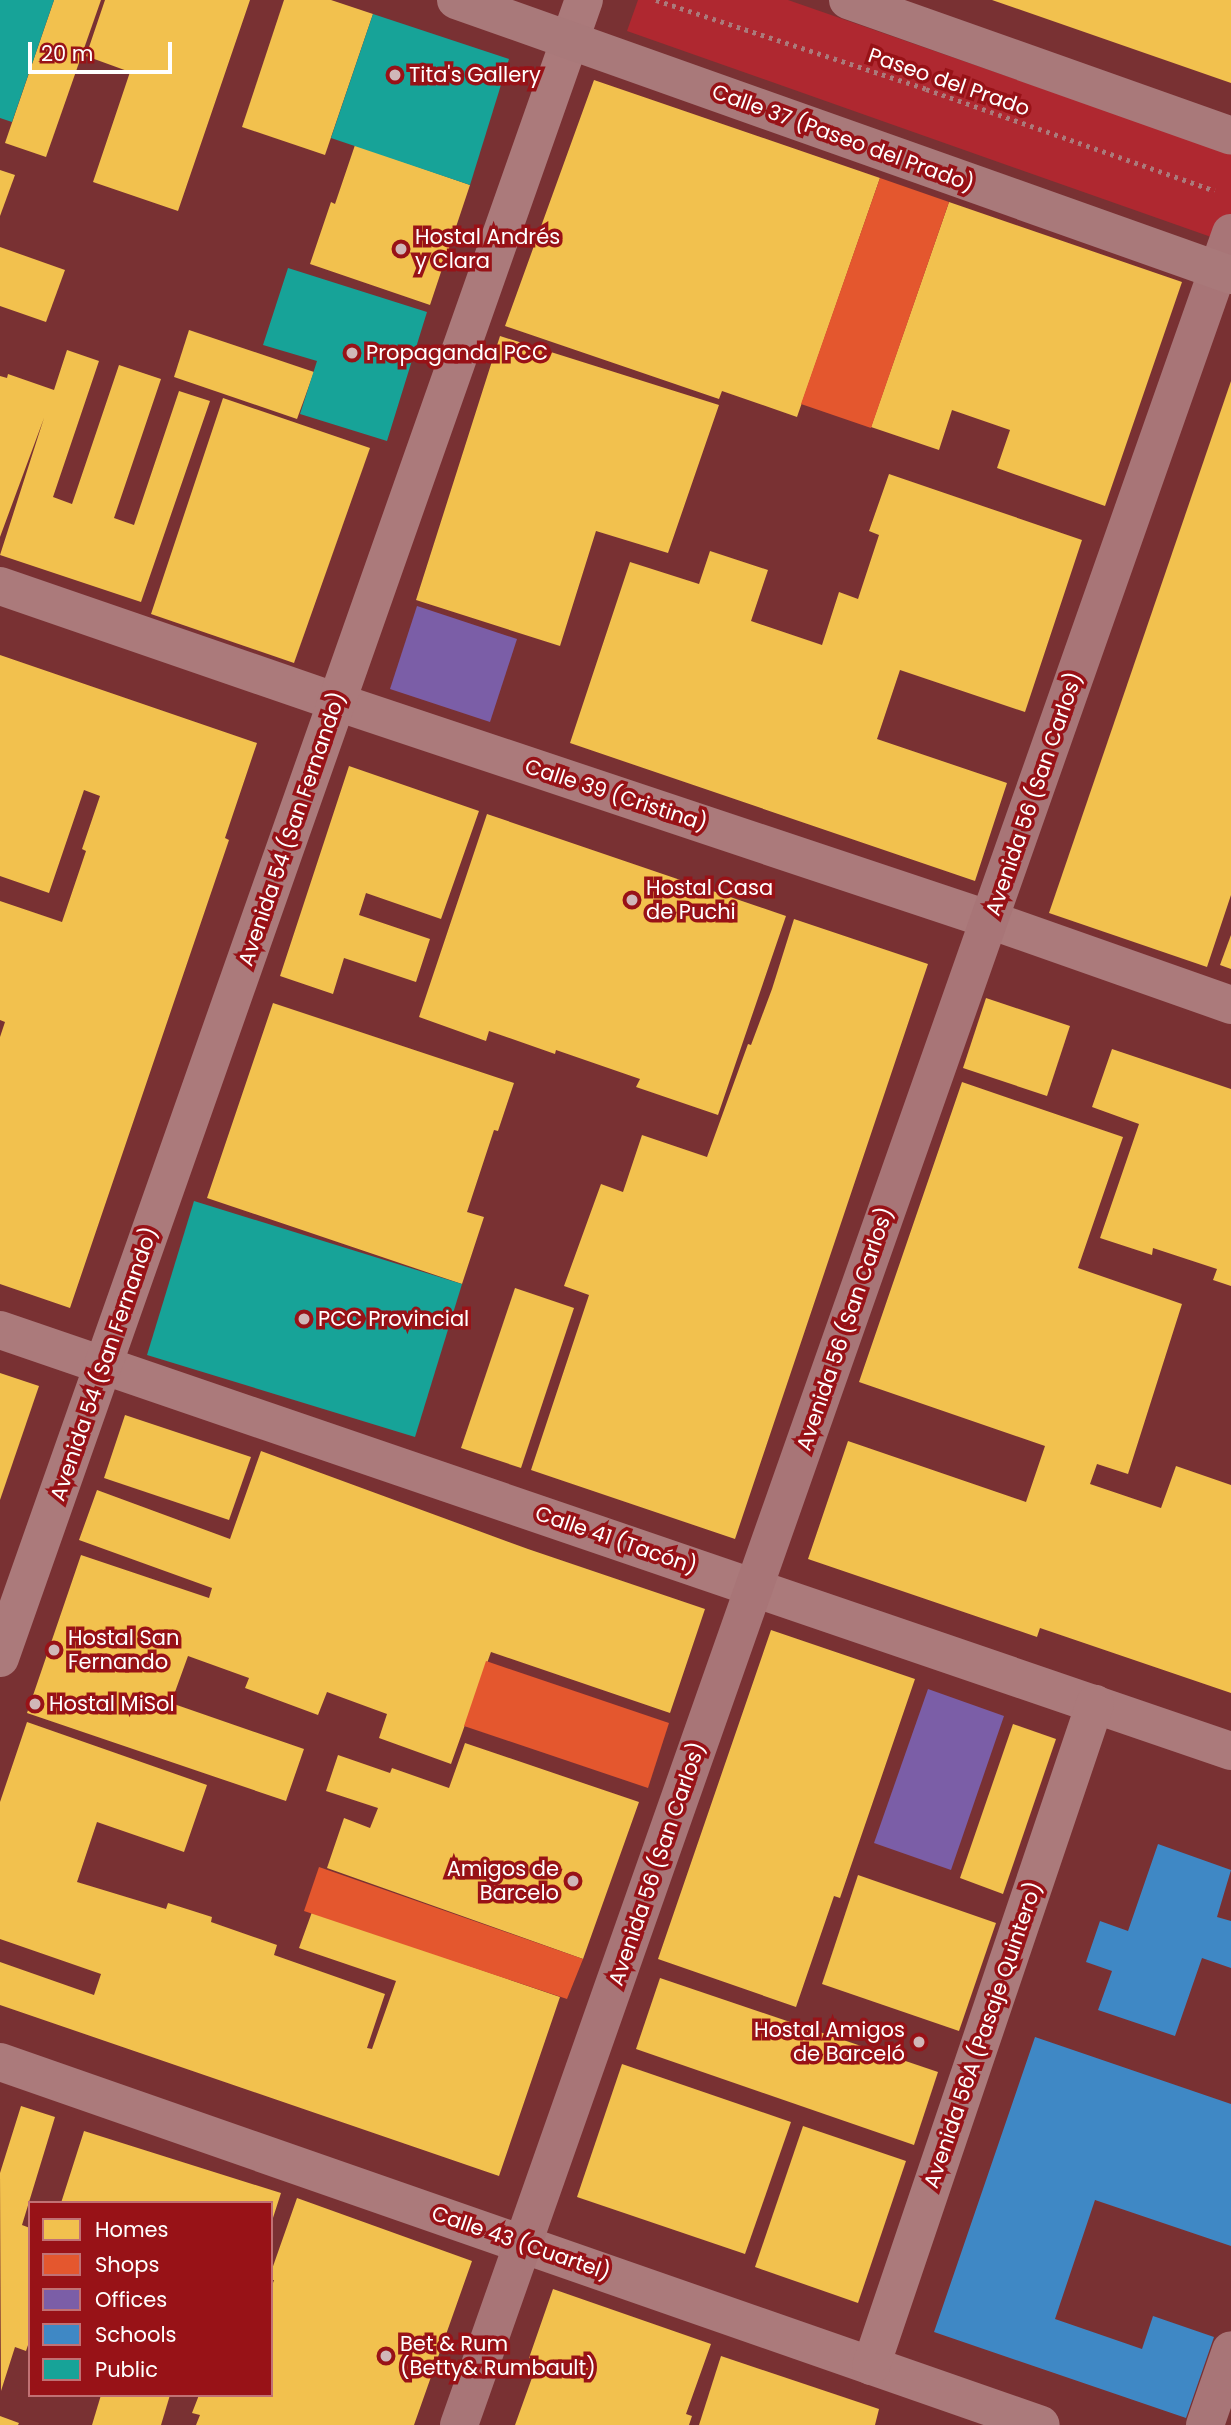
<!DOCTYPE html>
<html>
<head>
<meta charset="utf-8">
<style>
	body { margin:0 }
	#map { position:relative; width:1231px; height:2425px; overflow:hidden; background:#793133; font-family:Poppins,sans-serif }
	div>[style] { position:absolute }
	.green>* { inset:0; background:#af2830 }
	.homes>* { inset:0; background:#f2c14e }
	.shops>* { inset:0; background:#e4572e }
	.offices>* { inset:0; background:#7b5ea7 }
	.schools>* { inset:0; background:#3f88c5 }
	.public>* { inset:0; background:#17a398 }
	.path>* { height:4.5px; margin-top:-2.25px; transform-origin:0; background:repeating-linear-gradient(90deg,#ab7a7b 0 3.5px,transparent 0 8.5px) }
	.minor>* { height:38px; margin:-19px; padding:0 19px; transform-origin:19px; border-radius:19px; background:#ab7a7b }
	.secondary>* { height:38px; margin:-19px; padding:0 19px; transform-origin:19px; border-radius:19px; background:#a87577 }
	.primary>* { height:38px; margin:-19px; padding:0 19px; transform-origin:19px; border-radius:19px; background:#a9797a }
	.dots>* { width:19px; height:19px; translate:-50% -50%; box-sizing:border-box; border:4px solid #981217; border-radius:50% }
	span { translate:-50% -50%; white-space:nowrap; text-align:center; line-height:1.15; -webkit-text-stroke:7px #981217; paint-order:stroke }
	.poi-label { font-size:21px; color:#fff }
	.left { translate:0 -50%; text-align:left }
	.right { translate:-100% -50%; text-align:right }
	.street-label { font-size:21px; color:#fff }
	.legend { position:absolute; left:28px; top:2201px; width:245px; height:196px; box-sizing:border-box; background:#981217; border:2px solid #c17174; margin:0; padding:9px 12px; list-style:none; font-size:21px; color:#fff }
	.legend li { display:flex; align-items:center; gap:14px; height:35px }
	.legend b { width:35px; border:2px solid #c17174 }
	.scale { position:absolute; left:28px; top:42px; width:144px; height:32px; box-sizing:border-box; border:4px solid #fff; border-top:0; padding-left:9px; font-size:21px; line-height:24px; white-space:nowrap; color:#fff; -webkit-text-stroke:5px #981217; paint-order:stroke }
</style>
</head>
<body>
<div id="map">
	<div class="green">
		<i style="clip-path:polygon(638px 0,788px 0,1231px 154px,1231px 244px,627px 31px)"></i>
	</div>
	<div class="homes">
		<i style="clip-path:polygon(54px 0,101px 0,46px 157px,5px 143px)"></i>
		<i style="clip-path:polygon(105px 0,250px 0,178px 211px,93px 182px,130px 72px,86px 56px)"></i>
		<i style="clip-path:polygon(284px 0,331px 0,373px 14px,325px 155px,242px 127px)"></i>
		<i style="clip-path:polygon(993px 0,1231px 0,1231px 83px,992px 0)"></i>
		<i style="clip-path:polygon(594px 80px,880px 178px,797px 417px,722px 391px,719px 399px,505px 326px)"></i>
		<i style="clip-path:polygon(355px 145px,470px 185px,430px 305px,310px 264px,331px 202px,335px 204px)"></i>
		<i style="clip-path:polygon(0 170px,15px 175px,0 216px)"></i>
		<i style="clip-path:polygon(949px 202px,1182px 282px,1105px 506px,997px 468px,1010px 430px,952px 410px,939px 450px,871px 427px)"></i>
		<i style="clip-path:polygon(0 247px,65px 270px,46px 322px,0 306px)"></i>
		<i style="clip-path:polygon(189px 330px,314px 372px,297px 419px,174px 377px)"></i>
		<i style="clip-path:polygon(500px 336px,719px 405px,668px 553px,596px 531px,560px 646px,416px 600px)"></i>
		<i style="clip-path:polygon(67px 350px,99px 361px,53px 497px,72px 504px,119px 365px,161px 379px,114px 518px,134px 525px,179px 391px,210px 401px,141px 602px,0 555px,44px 418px,0 537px,0 376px,7px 378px,8px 374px,54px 390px)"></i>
		<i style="clip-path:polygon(1231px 381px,1231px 895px,1207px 967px,1049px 913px)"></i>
		<i style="clip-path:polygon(223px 398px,370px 448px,294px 663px,151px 614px)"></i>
		<i style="clip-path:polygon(889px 474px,1082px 540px,1025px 712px,900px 670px,877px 739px,1007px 783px,975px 881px,570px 743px,630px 562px,699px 584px,710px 551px,768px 570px,751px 621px,822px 645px,839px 592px,858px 599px,879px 535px,869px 531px)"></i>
		<i style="clip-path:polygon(0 655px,257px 743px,225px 838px,229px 840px,70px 1308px,0 1284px,0 1037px,5px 1022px,0 1020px,0 901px,62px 922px,86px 851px,82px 849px,100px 796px,84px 790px,49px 893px,0 876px)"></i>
		<i style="clip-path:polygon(349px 766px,479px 811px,441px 919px,366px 893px,359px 915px,430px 939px,416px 982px,344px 958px,333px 994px,280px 976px)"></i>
		<i style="clip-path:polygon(487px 814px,786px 916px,718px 1115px,636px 1087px,640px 1079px,556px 1050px,555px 1054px,489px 1031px,486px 1041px,419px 1017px)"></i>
		<i style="clip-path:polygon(794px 919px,928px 964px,735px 1539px,531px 1470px,589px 1295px,564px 1286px,601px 1184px,623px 1192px,642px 1135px,707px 1157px,748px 1044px,751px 1045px,772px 989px)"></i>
		<i style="clip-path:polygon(1231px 935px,1231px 969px,1220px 965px)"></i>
		<i style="clip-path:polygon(986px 998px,1070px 1026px,1047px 1096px,963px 1068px)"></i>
		<i style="clip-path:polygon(273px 1003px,514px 1083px,498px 1131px,494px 1130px,467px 1212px,484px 1217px,462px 1284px,207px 1198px)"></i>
		<i style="clip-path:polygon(1112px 1049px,1231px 1089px,1231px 1286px,1213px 1280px,1217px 1269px,1153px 1248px,1152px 1255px,1100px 1238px,1139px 1124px,1092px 1107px)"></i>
		<i style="clip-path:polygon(962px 1082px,1123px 1137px,1078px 1268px,1182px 1304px,1128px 1474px,1097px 1464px,1090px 1484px,1161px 1508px,1176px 1466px,1231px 1485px,1231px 1693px,1040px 1628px,1037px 1637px,808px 1559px,848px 1441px,1026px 1502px,1045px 1446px,859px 1382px)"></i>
		<i style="clip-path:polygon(515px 1288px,574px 1308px,521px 1468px,461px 1448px)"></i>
		<i style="clip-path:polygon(0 1373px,39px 1386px,0 1500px)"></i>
		<i style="clip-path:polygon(125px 1415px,251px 1457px,229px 1520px,104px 1478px)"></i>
		<i style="clip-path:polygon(261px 1451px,528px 1549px,705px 1609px,670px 1713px,491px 1652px,451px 1764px,379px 1738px,387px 1714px,327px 1692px,318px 1715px,245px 1688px,249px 1678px,188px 1656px,171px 1703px,304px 1749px,286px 1801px,27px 1713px,81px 1555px,209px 1598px,212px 1588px,79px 1540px,97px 1490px,230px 1539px)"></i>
		<i style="clip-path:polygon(771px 1630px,915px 1679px,840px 1898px,834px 1896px,796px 2007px,658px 1959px)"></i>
		<i style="clip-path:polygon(27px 1722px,207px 1785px,184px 1852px,97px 1822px,77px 1882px,166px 1909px,168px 1903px,212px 1917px,211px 1922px,277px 1945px,274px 1955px,385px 1994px,367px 2048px,372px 2049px,396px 1981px,299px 1948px,312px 1912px,560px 1997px,499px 2176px,0 2005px,0 1962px,94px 1995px,101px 1974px,0 1939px,0 1802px)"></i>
		<i style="clip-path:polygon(1013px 1724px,1056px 1739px,1003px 1894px,960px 1878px)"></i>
		<i style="clip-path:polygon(465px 1743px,639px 1802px,583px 1959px,327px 1868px,344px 1818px,370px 1828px,378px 1808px,326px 1791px,338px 1755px,390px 1773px,392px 1768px,449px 1788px)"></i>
		<i style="clip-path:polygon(858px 1875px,996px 1923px,959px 2031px,822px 1984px)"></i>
		<i style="clip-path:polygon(660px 1978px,938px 2072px,914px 2145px,636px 2049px)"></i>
		<i style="clip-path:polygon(622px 2064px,791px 2122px,745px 2254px,577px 2197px)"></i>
		<i style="clip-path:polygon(21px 2106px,55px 2117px,22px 2225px,30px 2228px,30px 2339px,26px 2351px,15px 2347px,1px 2391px,0 2173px)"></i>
		<i style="clip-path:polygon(803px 2126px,906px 2161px,858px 2303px,755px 2267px)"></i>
		<i style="clip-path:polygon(84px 2131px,281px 2193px,272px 2221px,271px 2203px,61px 2203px)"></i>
		<i style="clip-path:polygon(297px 2198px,472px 2261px,414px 2425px,196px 2425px,200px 2415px,192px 2413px,199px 2395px,271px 2395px,271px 2289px,274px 2280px,271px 2280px,271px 2272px)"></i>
		<i style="clip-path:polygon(553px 2289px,711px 2344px,686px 2414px,692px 2416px,689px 2425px,515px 2425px,538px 2361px,529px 2358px)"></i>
		<i style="clip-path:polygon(721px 2356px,879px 2409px,875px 2425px,699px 2425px)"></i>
		<i style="clip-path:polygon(101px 2395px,170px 2395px,161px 2425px,92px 2425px)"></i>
		<i style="clip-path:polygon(0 2416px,19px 2423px,18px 2425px,0 2425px)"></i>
	</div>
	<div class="shops">
		<i style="clip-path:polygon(880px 178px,949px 202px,871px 428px,801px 404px)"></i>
		<i style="clip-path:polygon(486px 1661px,669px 1723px,648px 1788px,464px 1726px)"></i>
		<i style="clip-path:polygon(319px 1867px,583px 1959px,567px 1999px,304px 1911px)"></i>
	</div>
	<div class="offices">
		<i style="clip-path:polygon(417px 606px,517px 639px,490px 722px,390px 689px)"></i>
		<i style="clip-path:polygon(928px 1689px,1004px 1716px,951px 1870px,874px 1843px)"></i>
	</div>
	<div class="schools">
		<i style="clip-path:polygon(1158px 1844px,1231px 1870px,1217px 1917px,1231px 1921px,1231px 1968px,1202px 1958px,1175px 2036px,1098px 2010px,1112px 1971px,1086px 1962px,1100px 1921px,1128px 1931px)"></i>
		<i style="clip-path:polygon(1035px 2037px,1231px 2104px,1231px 2246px,1095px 2200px,1055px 2319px,1142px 2349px,1153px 2316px,1214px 2337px,1186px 2418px,934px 2332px)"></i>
	</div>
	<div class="public">
		<i style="clip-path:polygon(0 0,54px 0,12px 122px,0 118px)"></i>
		<i style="clip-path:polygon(373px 14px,509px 59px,470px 185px,331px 138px)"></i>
		<i style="clip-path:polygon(288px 268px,427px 312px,387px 441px,300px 414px,317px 361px,263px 345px)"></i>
		<i style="clip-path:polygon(194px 1201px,462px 1284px,415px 1437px,147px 1355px)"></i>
	</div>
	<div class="path">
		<i style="left:656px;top:0;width:284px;rotate:18.2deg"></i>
		<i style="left:926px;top:89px;width:306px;rotate:19.4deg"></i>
	</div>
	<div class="minor">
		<i style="left:0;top:586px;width:356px;rotate:19deg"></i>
		<i style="left:337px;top:702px;width:688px;rotate:18.46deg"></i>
		<i style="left:990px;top:920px;width:256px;rotate:19.4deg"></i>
		<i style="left:0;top:1330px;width:1301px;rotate:18.88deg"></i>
		<i style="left:0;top:1658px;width:1758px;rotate:-70.6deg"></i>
		<i style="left:0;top:2062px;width:1102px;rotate:19.22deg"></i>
		<i style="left:871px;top:2366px;width:699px;rotate:-71.31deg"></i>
	</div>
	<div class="secondary">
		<i style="left:459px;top:2425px;width:2324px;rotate:-70.6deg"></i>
		<i style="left:1205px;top:2425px;width:79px;rotate:-70.9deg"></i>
	</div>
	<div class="primary">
		<i style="left:456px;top:0;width:822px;rotate:19.54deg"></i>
		<i style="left:848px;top:0;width:406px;rotate:19.5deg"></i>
	</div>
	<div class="dots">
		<i style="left:395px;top:75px;background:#d0b7b8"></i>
		<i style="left:401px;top:249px;background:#d0b7b8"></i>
		<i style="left:352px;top:353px;background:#d0b7b8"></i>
		<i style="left:632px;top:900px;background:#d0b7b8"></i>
		<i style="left:304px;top:1319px;background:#d0b7b8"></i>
		<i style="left:54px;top:1650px;background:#d0b7b8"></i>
		<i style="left:35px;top:1704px;background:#d0b7b8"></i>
		<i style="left:573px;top:1881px;background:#d0b7b8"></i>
		<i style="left:919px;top:2042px;background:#d0b7b8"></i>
		<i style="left:386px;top:2356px;background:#d0b7b8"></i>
	</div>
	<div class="poi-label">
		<span class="left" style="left:409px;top:75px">Tita's Gallery</span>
		<span class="left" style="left:415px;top:249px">Hostal Andrés<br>y Clara</span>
		<span class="left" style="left:366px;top:353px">Propaganda PCC</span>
		<span class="left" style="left:646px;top:900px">Hostal Casa<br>de Puchi</span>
		<span class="left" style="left:318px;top:1319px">PCC Provincial</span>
		<span class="left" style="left:68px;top:1650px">Hostal San<br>Fernando</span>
		<span class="left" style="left:49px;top:1704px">Hostal MiSol</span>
		<span class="right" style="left:559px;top:1881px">Amigos de<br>Barcelo</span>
		<span class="right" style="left:905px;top:2042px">Hostal Amigos<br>de Barceló</span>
		<span class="left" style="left:400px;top:2356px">Bet &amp; Rum<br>(Betty&amp; Rumbault)</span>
	</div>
	<div class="street-label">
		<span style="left:949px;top:82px;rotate:19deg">Paseo del Prado</span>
		<span style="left:843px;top:138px;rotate:20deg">Calle 37 (Paseo del Prado)</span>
		<span style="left:1034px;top:794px;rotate:-71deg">Avenida 56 (San Carlos)</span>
		<span style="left:616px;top:795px;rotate:18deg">Calle 39 (Cristina)</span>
		<span style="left:292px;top:829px;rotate:-71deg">Avenida 54 (San Fernando)</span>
		<span style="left:845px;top:1329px;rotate:-71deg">Avenida 56 (San Carlos)</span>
		<span style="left:104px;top:1364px;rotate:-71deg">Avenida 54 (San Fernando)</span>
		<span style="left:616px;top:1540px;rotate:19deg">Calle 41 (Tacón)</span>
		<span style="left:657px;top:1864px;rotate:-71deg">Avenida 56 (San Carlos)</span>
		<span style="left:983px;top:2035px;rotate:-71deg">Avenida 56A (Pasaje Quintero)</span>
		<span style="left:521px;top:2243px;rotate:19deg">Calle 43 (Cuartel)</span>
	</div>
	<ul class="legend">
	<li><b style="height:19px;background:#f2c14e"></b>Homes</li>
	<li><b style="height:19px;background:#e4572e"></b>Shops</li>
	<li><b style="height:19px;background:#7b5ea7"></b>Offices</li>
	<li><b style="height:19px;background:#3f88c5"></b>Schools</li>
	<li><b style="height:19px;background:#17a398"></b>Public</li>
	</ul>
	<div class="scale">20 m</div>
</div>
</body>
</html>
